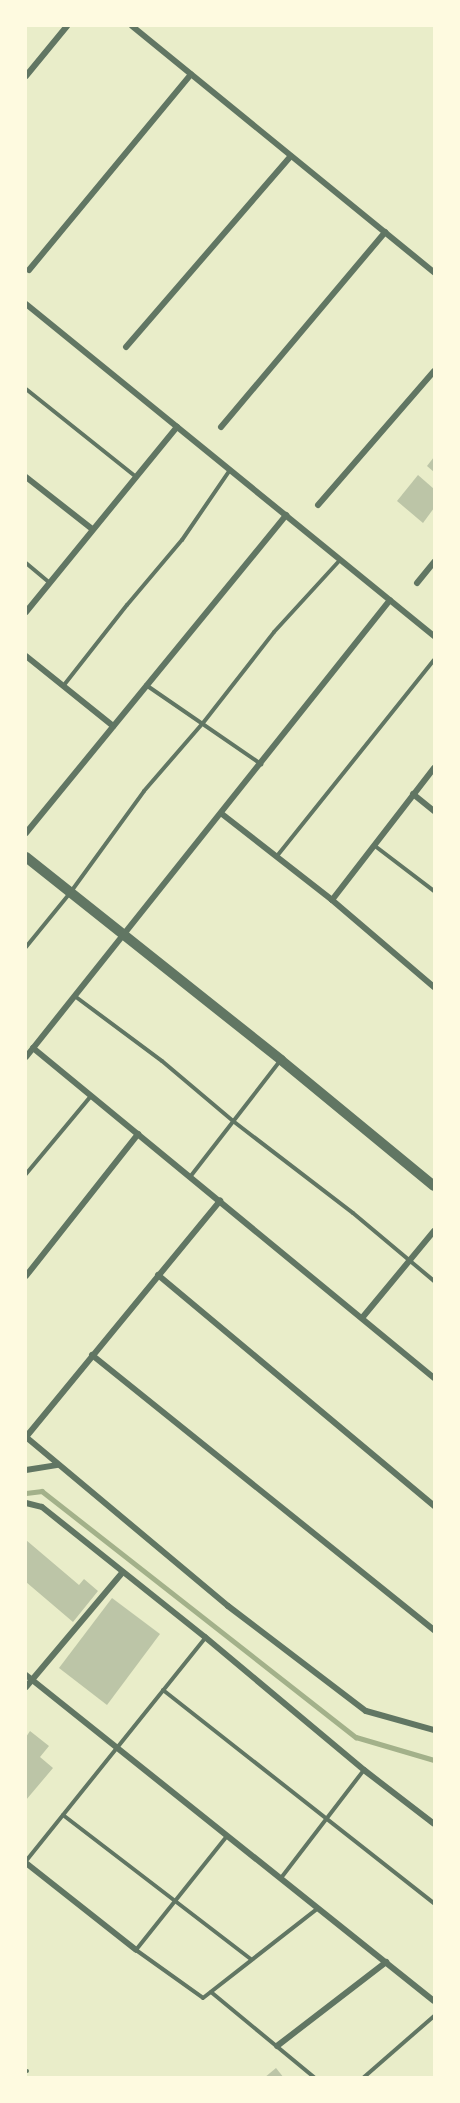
<!DOCTYPE html>
<html>
<head>
<meta charset="utf-8">
<style>
	body { margin:0 }
	#map { position:relative; width:460px; height:2103px; overflow:hidden; background:#e9edc9; font-family:Overpass,sans-serif }
	div>[style] { position:absolute }
	.stream>* { height:4.5px; margin:-2.25px; padding:0 2.25px; transform-origin:2.25px; border-radius:2.25px; background:#a3b18a }
	.building>* { inset:0; background:#bcc5a7 }
	.service>* { height:4px; margin:-2px; padding:0 2px; transform-origin:2px; border-radius:2px; background:#617663 }
	.minor>* { height:6px; margin:-3px; padding:0 3px; transform-origin:3px; border-radius:3px; background:#617663 }
	.tertiary>* { height:10px; margin:-5px; padding:0 5px; transform-origin:5px; border-radius:5px; background:#617663 }
	span { translate:-50% -50%; white-space:nowrap; text-align:center; line-height:1.15; -webkit-text-stroke:4.5px #fefae0; paint-order:stroke }
	.frame { position:absolute; inset:0; border:27px solid #fefae0; pointer-events:none }
</style>
</head>
<body>
<div id="map">
	<div class="stream">
		<i style="left:26px;top:1493px;width:16px;rotate:-7deg"></i>
		<i style="left:42px;top:1491px;width:399px;rotate:38.1deg"></i>
		<i style="left:356px;top:1737px;width:81px;rotate:16.4deg"></i>
	</div>
	<div class="building">
		<i style="clip-path:polygon(434px 457px,434px 472px,427px 466px)"></i>
		<i style="clip-path:polygon(418px 475px,434px 489px,434px 508px,423px 523px,397px 501px)"></i>
		<i style="clip-path:polygon(26px 1540px,79px 1585px,84px 1579px,98px 1591px,73px 1622px,26px 1582px)"></i>
		<i style="clip-path:polygon(112px 1598px,160px 1634px,107px 1705px,59px 1668px)"></i>
		<i style="clip-path:polygon(30px 1731px,49px 1746px,40px 1757px,53px 1768px,26px 1800px,26px 1737px)"></i>
		<i style="clip-path:polygon(276px 2068px,284px 2078px,264px 2078px)"></i>
	</div>
	<div class="service">
		<i style="left:26px;top:389px;width:139px;rotate:38.6deg"></i>
		<i style="left:26px;top:563px;width:30px;rotate:40deg"></i>
		<i style="left:64px;top:685px;width:102px;rotate:-51.8deg"></i>
		<i style="left:127px;top:605px;width:85px;rotate:-49.8deg"></i>
		<i style="left:182px;top:540px;width:85px;rotate:-55.6deg"></i>
		<i style="left:146px;top:685px;width:140px;rotate:34.5deg"></i>
		<i style="left:375px;top:846px;width:74px;rotate:37.3deg"></i>
		<i style="left:277px;top:856px;width:251px;rotate:-51.3deg"></i>
		<i style="left:26px;top:947px;width:70px;rotate:-50.8deg"></i>
		<i style="left:70px;top:893px;width:126px;rotate:-54deg"></i>
		<i style="left:144px;top:791px;width:90px;rotate:-49.1deg"></i>
		<i style="left:203px;top:723px;width:115px;rotate:-52deg"></i>
		<i style="left:274px;top:632px;width:98px;rotate:-47.5deg"></i>
		<i style="left:76px;top:997px;width:107px;rotate:36.7deg"></i>
		<i style="left:162px;top:1061px;width:93px;rotate:40.2deg"></i>
		<i style="left:233px;top:1121px;width:151px;rotate:37.5deg"></i>
		<i style="left:353px;top:1213px;width:106px;rotate:40deg"></i>
		<i style="left:26px;top:1174px;width:102px;rotate:-50.2deg"></i>
		<i style="left:190px;top:1177px;width:147px;rotate:-52.2deg"></i>
		<i style="left:163px;top:1690px;width:345px;rotate:38.2deg"></i>
		<i style="left:63px;top:1815px;width:237px;rotate:37.5deg"></i>
		<i style="left:227px;top:1836px;width:146px;rotate:128.6deg"></i>
		<i style="left:136px;top:1950px;width:82px;rotate:35.6deg"></i>
		<i style="left:203px;top:1998px;width:146px;rotate:-38deg"></i>
		<i style="left:26px;top:1861px;width:286px;rotate:-51.2deg"></i>
		<i style="left:281px;top:1878px;width:136px;rotate:-52.5deg"></i>
		<i style="left:211px;top:1992px;width:135px;rotate:39.6deg"></i>
		<i style="left:26px;top:2071px;width:1px"></i>
		<i style="left:363px;top:2078px;width:94px;rotate:-41.1deg"></i>
	</div>
	<div class="minor">
		<i style="left:132px;top:26px;width:390px;rotate:39.2deg"></i>
		<i style="left:26px;top:76px;width:65px;rotate:-50.6deg"></i>
		<i style="left:29px;top:270px;width:254px;rotate:-50.4deg"></i>
		<i style="left:26px;top:304px;width:526px;rotate:39.14deg"></i>
		<i style="left:126px;top:347px;width:252px;rotate:-49.2deg"></i>
		<i style="left:221px;top:427px;width:255px;rotate:-49.9deg"></i>
		<i style="left:26px;top:477px;width:84px;rotate:38.2deg"></i>
		<i style="left:318px;top:505px;width:177px;rotate:-49.1deg"></i>
		<i style="left:417px;top:583px;width:27px;rotate:-51deg"></i>
		<i style="left:26px;top:612px;width:239px;rotate:-50.8deg"></i>
		<i style="left:26px;top:656px;width:112px;rotate:38.8deg"></i>
		<i style="left:413px;top:794px;width:27px;rotate:39deg"></i>
		<i style="left:222px;top:814px;width:140px;rotate:38deg"></i>
		<i style="left:332px;top:900px;width:134px;rotate:40.5deg"></i>
		<i style="left:26px;top:833px;width:411px;rotate:-50.7deg"></i>
		<i style="left:332px;top:900px;width:167px;rotate:-52.3deg"></i>
		<i style="left:33px;top:1048px;width:519px;rotate:39.45deg"></i>
		<i style="left:26px;top:1057px;width:584px;rotate:-51.46deg"></i>
		<i style="left:158px;top:1275px;width:360px;rotate:39.9deg"></i>
		<i style="left:26px;top:1276px;width:181px;rotate:-51.7deg"></i>
		<i style="left:362px;top:1318px;width:113px;rotate:-50.4deg"></i>
		<i style="left:92px;top:1355px;width:439px;rotate:38.8deg"></i>
		<i style="left:26px;top:1437px;width:263px;rotate:39.9deg"></i>
		<i style="left:228px;top:1606px;width:173px;rotate:37.3deg"></i>
		<i style="left:366px;top:1711px;width:71px;rotate:15.6deg"></i>
		<i style="left:26px;top:1437px;width:306px;rotate:-50.6deg"></i>
		<i style="left:26px;top:1470px;width:31px;rotate:-9deg"></i>
		<i style="left:26px;top:1503px;width:16px;rotate:14deg"></i>
		<i style="left:42px;top:1507px;width:208px;rotate:38.6deg"></i>
		<i style="left:205px;top:1637px;width:207px;rotate:39.9deg"></i>
		<i style="left:364px;top:1770px;width:88px;rotate:37.6deg"></i>
		<i style="left:26px;top:1675px;width:522px;rotate:38.63deg"></i>
		<i style="left:26px;top:1687px;width:150px;rotate:-49.9deg"></i>
		<i style="left:26px;top:1863px;width:140px;rotate:38.3deg"></i>
		<i style="left:277px;top:2046px;width:138px;rotate:-37.6deg"></i>
	</div>
	<div class="tertiary">
		<i style="left:26px;top:857px;width:326px;rotate:38.5deg"></i>
		<i style="left:281px;top:1060px;width:198px;rotate:39.5deg"></i>
	</div>
	<div class="frame"></div>
</div>
</body>
</html>
